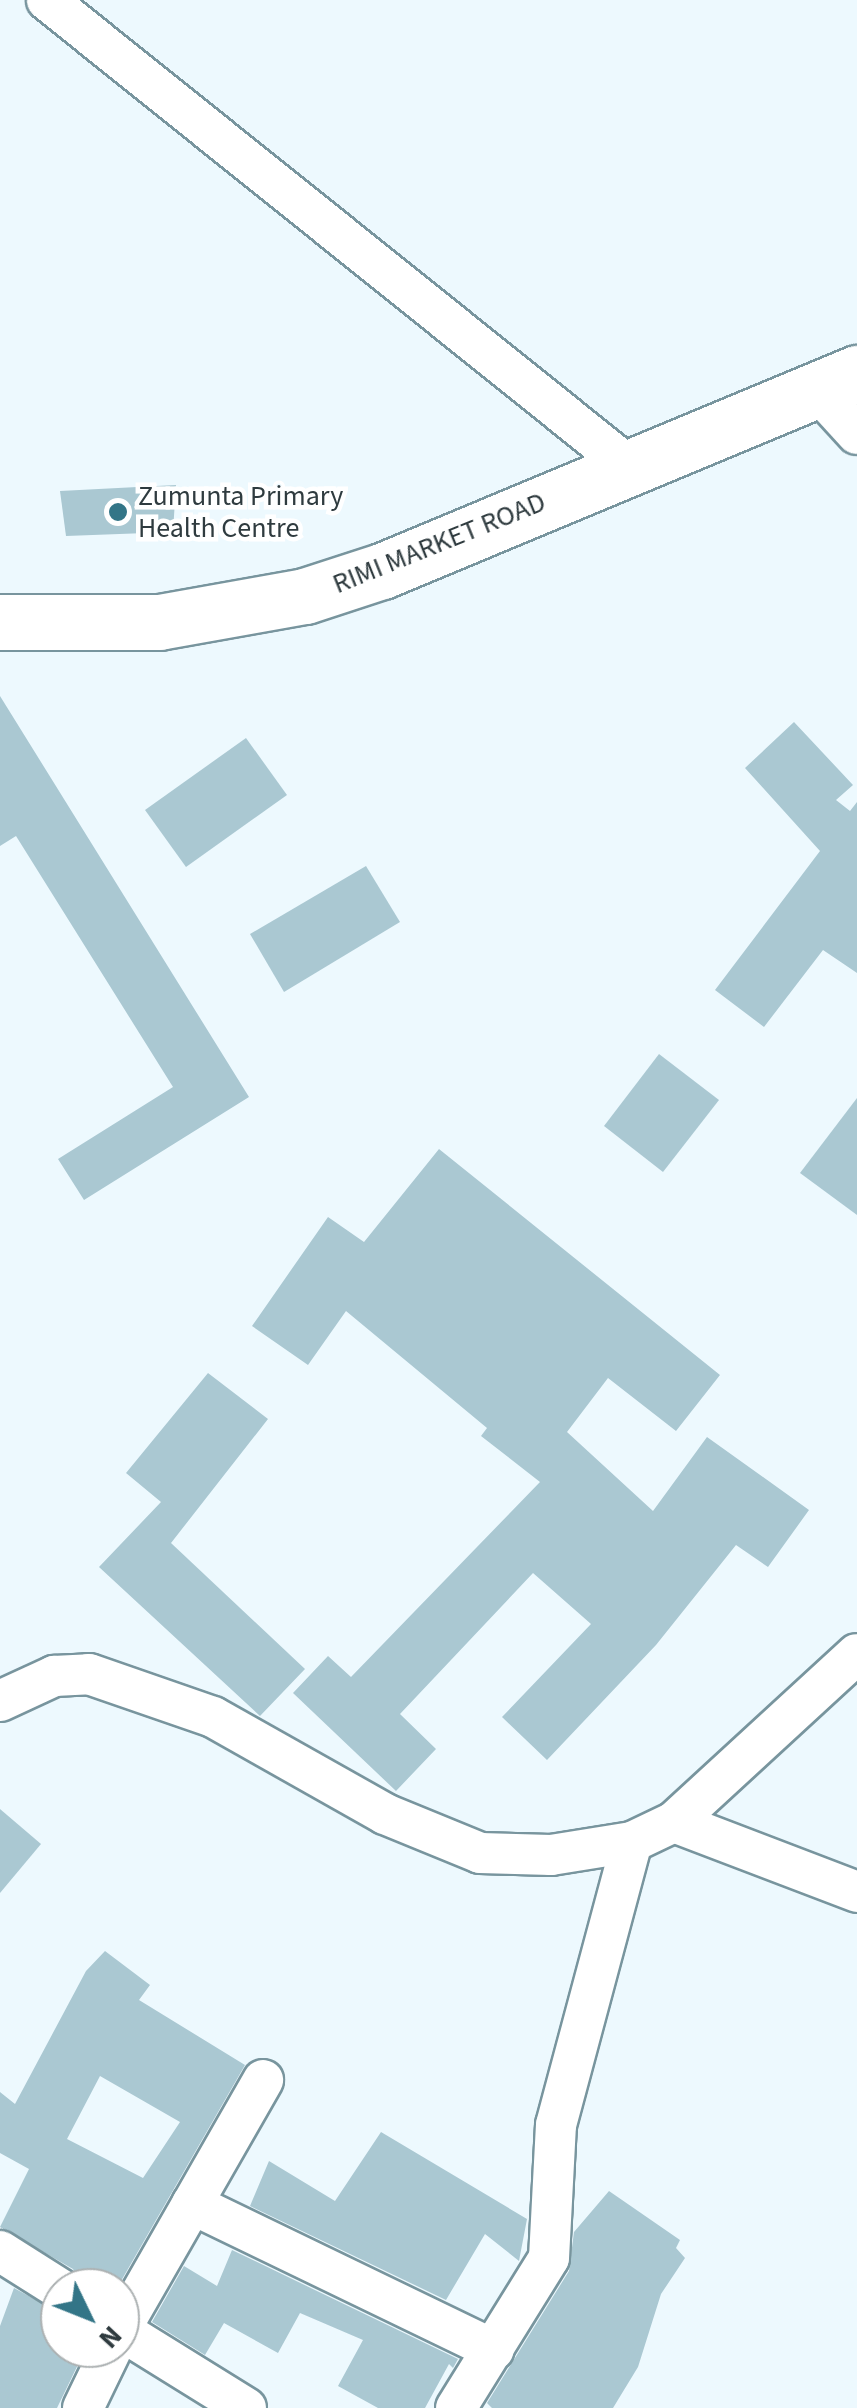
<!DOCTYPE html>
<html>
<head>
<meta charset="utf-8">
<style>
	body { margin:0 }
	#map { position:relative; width:857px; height:2408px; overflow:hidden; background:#edf9fe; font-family:"Source Sans 3",sans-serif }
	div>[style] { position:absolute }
	.building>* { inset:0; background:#aac8d2 }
	.roads { filter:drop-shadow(2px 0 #78959e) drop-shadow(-2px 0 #78959e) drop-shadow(0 2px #78959e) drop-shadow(0 -2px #78959e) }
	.street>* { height:40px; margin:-20px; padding:0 20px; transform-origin:20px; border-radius:20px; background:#fff }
	.secondary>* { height:55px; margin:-27.5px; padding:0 27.5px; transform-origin:27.5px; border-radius:27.5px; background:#fff }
	.dots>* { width:28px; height:28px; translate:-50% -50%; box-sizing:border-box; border:5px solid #fff; border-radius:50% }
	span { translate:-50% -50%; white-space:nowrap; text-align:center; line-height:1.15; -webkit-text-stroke:9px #fff; paint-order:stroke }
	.poi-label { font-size:28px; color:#2f3b3f }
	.left { translate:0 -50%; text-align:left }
	.street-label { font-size:28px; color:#2f3b3f }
	.north { position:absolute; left:40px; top:2268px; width:100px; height:100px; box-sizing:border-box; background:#fff; border:2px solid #acb1b2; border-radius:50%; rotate:133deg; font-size:28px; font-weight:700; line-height:40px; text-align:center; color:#2f3b3f }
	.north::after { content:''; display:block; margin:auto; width:35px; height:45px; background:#337587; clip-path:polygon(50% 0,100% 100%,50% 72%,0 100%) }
</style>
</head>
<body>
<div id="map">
	<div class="building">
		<i style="clip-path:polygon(176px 485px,173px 532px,66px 536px,60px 491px)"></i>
		<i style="clip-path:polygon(0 696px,249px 1097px,84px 1200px,58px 1159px,173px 1087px,16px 836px,0 846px)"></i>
		<i style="clip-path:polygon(794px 722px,853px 785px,836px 800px,850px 811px,857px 802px,857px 973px,823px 950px,764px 1027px,715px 990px,820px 851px,745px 768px)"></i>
		<i style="clip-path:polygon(246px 738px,287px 795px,186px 867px,145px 810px)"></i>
		<i style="clip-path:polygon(366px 866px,400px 922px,284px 992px,250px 934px)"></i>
		<i style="clip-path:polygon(659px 1054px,719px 1100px,663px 1172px,604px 1126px)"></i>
		<i style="clip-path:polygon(857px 1098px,857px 1215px,800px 1173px)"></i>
		<i style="clip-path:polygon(439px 1149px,720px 1375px,676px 1431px,608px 1378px,567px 1432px,653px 1511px,707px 1437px,809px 1510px,768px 1567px,736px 1545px,656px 1645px,547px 1760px,502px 1717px,591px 1624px,533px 1573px,400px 1714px,436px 1749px,396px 1791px,293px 1693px,328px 1656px,351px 1677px,540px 1482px,481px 1436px,487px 1428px,346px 1311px,308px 1365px,252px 1326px,328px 1217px,364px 1242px)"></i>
		<i style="clip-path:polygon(208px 1373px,268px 1419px,171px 1543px,305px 1669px,260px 1716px,99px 1567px,161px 1502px,126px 1473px)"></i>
		<i style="clip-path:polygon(0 1809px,41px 1844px,0 1893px)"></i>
		<i style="clip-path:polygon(evenodd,105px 1951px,150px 1985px,139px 2000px,245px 2065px,117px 2288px,83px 2288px,73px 2269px,0 2227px,29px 2169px,0 2153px,0 2092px,15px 2104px,86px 1971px,105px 1951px,100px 2076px,180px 2122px,143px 2178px,67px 2139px,100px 2076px)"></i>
		<i style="clip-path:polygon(381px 2132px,527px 2219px,519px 2261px,485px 2234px,446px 2300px,250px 2206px,269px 2161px,335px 2201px)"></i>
		<i style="clip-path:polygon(609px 2191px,680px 2240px,676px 2248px,685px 2258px,661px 2294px,638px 2367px,613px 2408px,492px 2408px,487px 2403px,569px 2271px,574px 2232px)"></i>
		<i style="clip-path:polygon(232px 2250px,458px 2359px,453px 2368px,449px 2364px,425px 2408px,378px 2408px,338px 2386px,363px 2340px,300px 2313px,278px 2353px,224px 2323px,205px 2355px,152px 2322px,184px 2266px,217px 2286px)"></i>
		<i style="clip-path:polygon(14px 2288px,60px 2313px,60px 2348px,86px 2348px,57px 2408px,0 2408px,0 2326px)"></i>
	</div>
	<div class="roads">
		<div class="street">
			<i style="left:47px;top:0;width:743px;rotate:38.72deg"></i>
			<i style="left:815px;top:388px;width:62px;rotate:47.6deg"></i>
			<i style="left:0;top:1701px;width:60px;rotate:-24.8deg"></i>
			<i style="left:54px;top:1676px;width:35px;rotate:-3deg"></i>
			<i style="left:89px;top:1674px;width:131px;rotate:19.1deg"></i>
			<i style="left:213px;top:1717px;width:197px;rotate:29.4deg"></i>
			<i style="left:385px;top:1814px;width:103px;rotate:22.3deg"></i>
			<i style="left:480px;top:1853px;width:71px;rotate:1.6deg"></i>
			<i style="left:551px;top:1855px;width:82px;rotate:-9.1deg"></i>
			<i style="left:632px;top:1842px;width:47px;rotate:-25.5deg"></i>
			<i style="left:674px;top:1822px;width:248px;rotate:-42.6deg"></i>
			<i style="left:674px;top:1822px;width:196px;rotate:20.9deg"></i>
			<i style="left:192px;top:2204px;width:335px;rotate:25.8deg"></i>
			<i style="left:0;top:2251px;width:71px;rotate:32.3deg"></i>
			<i style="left:83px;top:2408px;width:67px;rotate:-64.2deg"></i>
			<i style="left:246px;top:2408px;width:148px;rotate:-148.2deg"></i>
			<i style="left:120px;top:2330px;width:288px;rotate:-60.2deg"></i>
			<i style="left:456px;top:2408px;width:176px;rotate:-58.2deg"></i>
			<i style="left:549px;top:2258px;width:133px;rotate:-87deg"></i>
			<i style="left:556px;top:2125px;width:293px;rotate:-75deg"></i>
		</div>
		<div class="secondary">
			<i style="left:0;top:622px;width:159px"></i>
			<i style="left:159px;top:622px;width:148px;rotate:-10.1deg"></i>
			<i style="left:305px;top:596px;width:81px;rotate:-18deg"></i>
			<i style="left:382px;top:571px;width:515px;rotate:-22.63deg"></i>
		</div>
	</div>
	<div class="dots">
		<i style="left:118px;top:512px;background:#337587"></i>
	</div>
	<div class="poi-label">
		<span class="left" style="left:138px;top:512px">Zumunta Primary<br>Health Centre</span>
	</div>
	<div class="street-label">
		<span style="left:439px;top:543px;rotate:-22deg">RIMI MARKET ROAD</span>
	</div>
	<div class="north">N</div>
</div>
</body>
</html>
